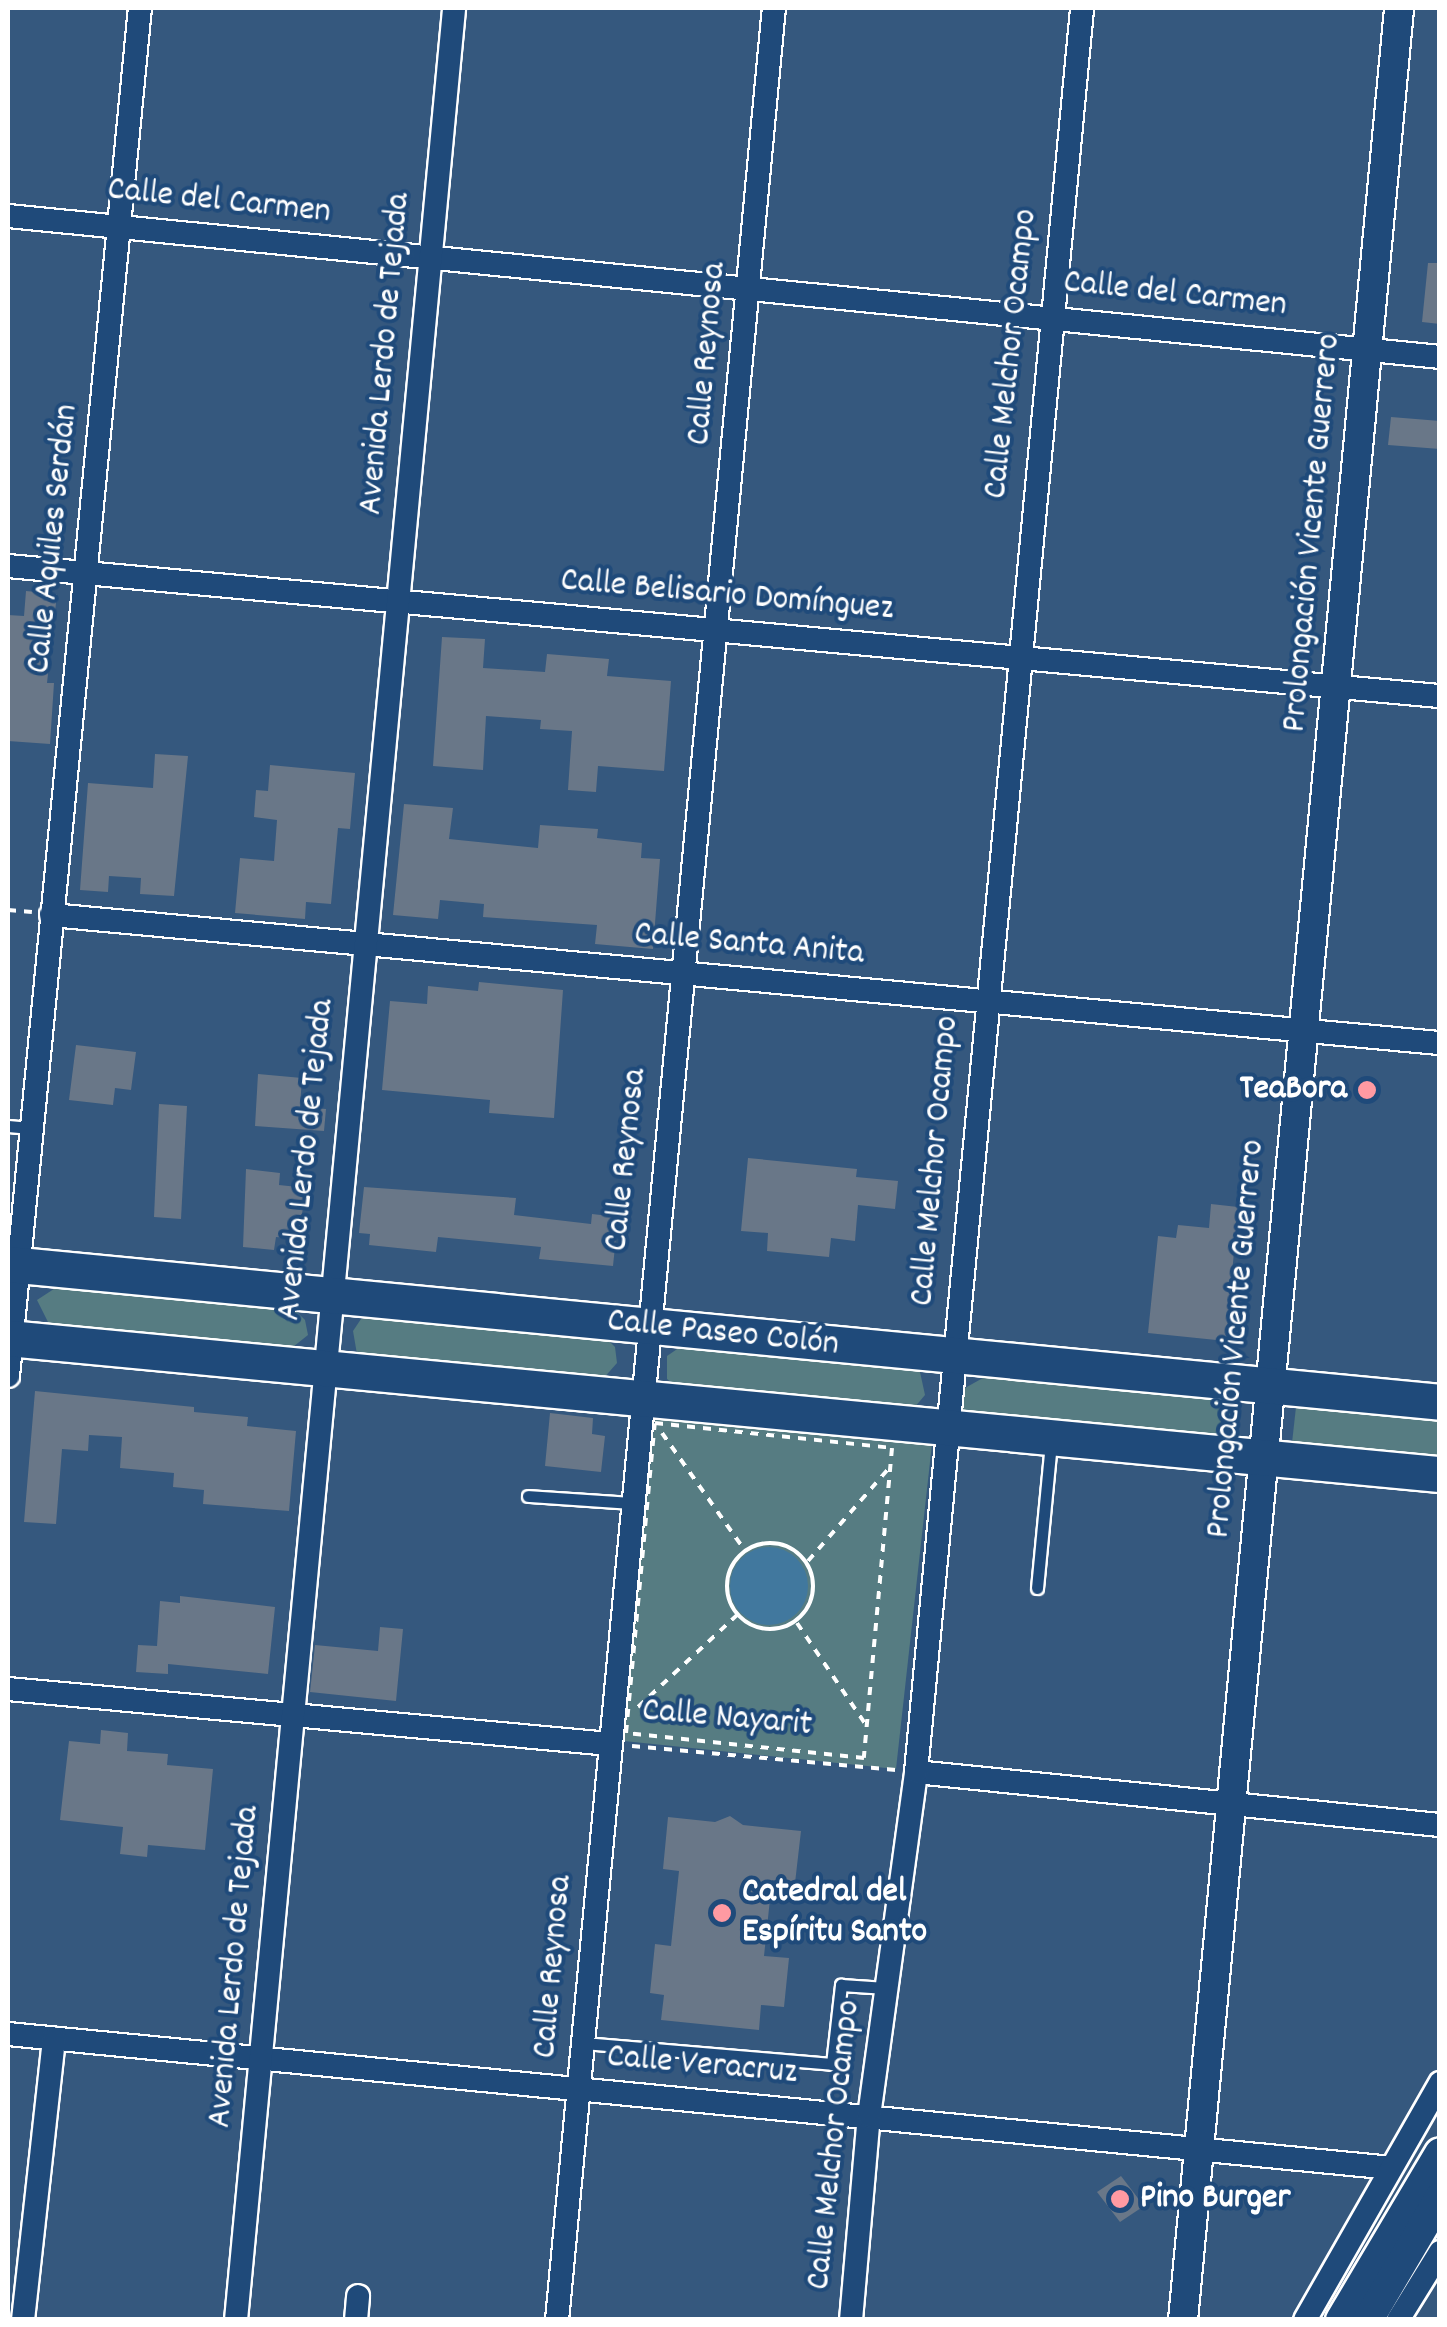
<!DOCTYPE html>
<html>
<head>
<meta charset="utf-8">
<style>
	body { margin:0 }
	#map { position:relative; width:1447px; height:2327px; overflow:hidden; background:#35587e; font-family:Dekko,sans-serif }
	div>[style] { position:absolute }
	.green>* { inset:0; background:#567c82 }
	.water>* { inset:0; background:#41789e }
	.round { border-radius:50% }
	.building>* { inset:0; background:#697788 }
	.path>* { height:4px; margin-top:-2px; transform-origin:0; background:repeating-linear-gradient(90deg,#fff 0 8px,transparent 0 16px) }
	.path>.ring { margin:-2px; padding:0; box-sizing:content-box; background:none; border:4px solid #fff; border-radius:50% }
	.roads { filter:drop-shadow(2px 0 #fff) drop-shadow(-2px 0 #fff) drop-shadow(0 2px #fff) drop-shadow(0 -2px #fff) }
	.service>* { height:11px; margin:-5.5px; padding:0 5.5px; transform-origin:5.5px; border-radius:5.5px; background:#1f4a7a }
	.minor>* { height:22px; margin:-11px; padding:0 11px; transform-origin:11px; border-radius:11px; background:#1f4a7a }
	.tertiary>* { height:28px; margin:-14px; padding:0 14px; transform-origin:14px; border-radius:14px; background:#1f4a7a }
	.secondary>* { height:30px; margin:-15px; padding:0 15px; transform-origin:15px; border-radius:15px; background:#1f4a7a }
	.primary>* { height:35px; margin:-17.5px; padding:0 17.5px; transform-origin:17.5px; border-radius:17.5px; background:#1f4a7a }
	.dots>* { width:28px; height:28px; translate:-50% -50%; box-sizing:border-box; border:5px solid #1f4a7a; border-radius:50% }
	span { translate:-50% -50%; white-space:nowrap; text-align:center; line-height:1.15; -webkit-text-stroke:8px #1f4a7a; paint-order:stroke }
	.street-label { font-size:35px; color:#fff }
	.poi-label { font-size:35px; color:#fff; font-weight:700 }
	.right { translate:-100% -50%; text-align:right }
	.left { translate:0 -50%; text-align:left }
	.frame { position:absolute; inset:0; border:10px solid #fff; pointer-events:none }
</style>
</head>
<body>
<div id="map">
	<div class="green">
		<i style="clip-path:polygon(60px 1285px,292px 1307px,305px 1320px,308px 1335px,288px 1351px,50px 1326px,37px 1300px)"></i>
		<i style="clip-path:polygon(374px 1316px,604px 1336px,615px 1347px,617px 1363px,602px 1380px,358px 1360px,353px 1331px,361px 1319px)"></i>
		<i style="clip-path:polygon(686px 1343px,908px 1365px,920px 1372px,925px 1395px,914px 1408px,679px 1388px,667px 1379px,667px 1356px)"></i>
		<i style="clip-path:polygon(990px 1374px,1218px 1396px,1231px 1406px,1230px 1426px,1222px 1437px,967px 1418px,960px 1402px,965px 1388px)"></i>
		<i style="clip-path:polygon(1297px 1398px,1439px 1410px,1439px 1458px,1292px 1443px)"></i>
		<i style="clip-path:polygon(655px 1415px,932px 1444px,896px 1769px,624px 1741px)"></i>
	</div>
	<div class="water">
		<i class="round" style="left:730px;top:1547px;width:78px;height:78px"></i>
	</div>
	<div class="building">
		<i style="clip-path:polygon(1428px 263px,1440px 263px,1440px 324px,1422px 322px)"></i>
		<i style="clip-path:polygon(1391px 417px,1440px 421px,1440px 449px,1388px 445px)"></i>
		<i style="clip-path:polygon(26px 591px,57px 594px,47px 683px,54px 683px,50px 744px,8px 741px,8px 615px,24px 616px)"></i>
		<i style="clip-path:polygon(442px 637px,485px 639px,483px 668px,545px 672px,547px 654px,609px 659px,607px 676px,671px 681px,664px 771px,598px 766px,596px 792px,568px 790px,572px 731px,540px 729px,541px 720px,486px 716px,483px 770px,433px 766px)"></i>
		<i style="clip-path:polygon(155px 754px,188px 756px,174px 896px,140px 894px,141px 878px,109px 876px,108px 892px,80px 890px,88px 783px,153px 788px)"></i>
		<i style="clip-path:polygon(270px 765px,355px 773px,350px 829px,338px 828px,331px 904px,306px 902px,305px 919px,235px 913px,240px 858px,274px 861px,277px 820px,254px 817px,256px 790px,268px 791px)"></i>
		<i style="clip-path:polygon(404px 804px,453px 808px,449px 839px,538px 848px,540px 825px,598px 829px,597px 838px,642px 843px,641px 858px,660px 859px,653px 949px,595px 944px,597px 925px,483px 917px,484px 904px,440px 900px,438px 919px,393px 915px)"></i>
		<i style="clip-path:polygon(479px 982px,563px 990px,554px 1118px,489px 1113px,490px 1100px,382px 1090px,390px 1001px,427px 1004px,428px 986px,478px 991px)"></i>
		<i style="clip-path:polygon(76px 1045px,136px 1052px,131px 1090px,115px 1088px,113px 1105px,69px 1100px)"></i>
		<i style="clip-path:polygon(258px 1074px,302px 1078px,300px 1107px,326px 1109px,324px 1131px,255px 1126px)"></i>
		<i style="clip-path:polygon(159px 1104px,187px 1106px,181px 1219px,154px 1217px)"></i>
		<i style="clip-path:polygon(748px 1158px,857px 1169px,856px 1177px,898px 1181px,895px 1209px,858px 1205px,855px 1241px,831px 1238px,829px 1257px,767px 1251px,768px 1233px,741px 1231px)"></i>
		<i style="clip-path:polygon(246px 1169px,280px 1173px,279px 1185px,307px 1188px,297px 1239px,276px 1237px,274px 1250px,243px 1247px)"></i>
		<i style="clip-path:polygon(364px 1187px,516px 1198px,514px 1215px,591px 1224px,592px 1214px,618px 1217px,613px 1266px,539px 1259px,541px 1247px,438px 1237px,436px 1252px,369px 1245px,370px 1234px,359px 1233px)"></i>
		<i style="clip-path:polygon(1211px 1204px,1238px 1207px,1226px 1341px,1148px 1333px,1158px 1236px,1176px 1238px,1178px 1225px,1209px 1228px)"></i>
		<i style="clip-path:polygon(35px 1391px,194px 1407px,194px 1412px,248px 1417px,247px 1426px,296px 1431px,289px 1511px,203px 1504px,204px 1490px,173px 1487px,174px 1473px,120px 1468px,122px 1437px,89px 1435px,88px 1451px,62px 1449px,56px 1524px,24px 1522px)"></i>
		<i style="clip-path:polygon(550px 1413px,593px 1418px,592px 1434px,605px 1436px,601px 1472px,545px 1466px)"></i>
		<i style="clip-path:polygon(180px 1596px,275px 1607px,268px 1674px,168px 1664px,168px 1674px,136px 1672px,138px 1645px,157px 1646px,160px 1601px,180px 1603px)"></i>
		<i style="clip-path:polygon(380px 1627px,403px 1629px,396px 1701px,310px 1692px,315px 1645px,378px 1651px)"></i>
		<i style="clip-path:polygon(101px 1730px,128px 1733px,127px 1751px,168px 1754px,167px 1765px,213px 1769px,205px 1850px,148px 1845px,147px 1857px,120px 1854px,123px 1827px,60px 1820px,69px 1741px,100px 1744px)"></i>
		<i style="clip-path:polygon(730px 1816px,743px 1825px,801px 1831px,795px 1883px,772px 1880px,764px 1956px,789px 1958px,784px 2007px,761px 2005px,759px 2030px,661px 2020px,664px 1995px,650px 1993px,655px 1944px,671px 1946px,679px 1871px,663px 1869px,668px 1817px,715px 1822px)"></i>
		<i style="clip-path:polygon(1121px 2176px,1144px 2206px,1120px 2222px,1097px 2192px)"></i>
	</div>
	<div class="path">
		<i style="left:8px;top:910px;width:24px;rotate:5deg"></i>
		<i style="left:655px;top:1423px;width:238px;rotate:6deg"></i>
		<i style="left:892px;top:1448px;width:311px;rotate:95.2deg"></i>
		<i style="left:864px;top:1758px;width:239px;rotate:-174deg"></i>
		<i style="left:626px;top:1733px;width:311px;rotate:-84.7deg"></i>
		<i style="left:662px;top:1433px;width:141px;rotate:54.8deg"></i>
		<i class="ring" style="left:727px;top:1543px;width:82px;height:82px"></i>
		<i style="left:808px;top:1561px;width:125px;rotate:-48.9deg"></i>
		<i style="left:797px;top:1623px;width:123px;rotate:55.9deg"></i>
		<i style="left:638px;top:1707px;width:135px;rotate:-42.9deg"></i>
		<i style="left:632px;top:1746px;width:265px;rotate:5.2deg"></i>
	</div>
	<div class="roads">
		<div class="service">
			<i style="left:8px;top:1126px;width:22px;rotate:5deg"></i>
			<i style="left:528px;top:1496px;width:102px;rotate:3.9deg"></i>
			<i style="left:1037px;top:1588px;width:146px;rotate:-84.5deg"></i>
			<i style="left:583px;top:2043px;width:250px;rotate:4.8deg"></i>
			<i style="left:832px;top:2064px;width:80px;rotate:-83.5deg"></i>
			<i style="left:841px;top:1985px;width:45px;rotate:3.8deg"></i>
		</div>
		<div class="minor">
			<i style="left:8px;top:216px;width:1439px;rotate:5.62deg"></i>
			<i style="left:8px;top:566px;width:1438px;rotate:5.19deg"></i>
			<i style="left:51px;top:915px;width:1395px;rotate:5.27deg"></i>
			<i style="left:8px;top:1376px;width:1374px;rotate:-84.49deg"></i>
			<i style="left:8px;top:1689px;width:605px;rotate:5.22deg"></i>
			<i style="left:916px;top:1772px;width:527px;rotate:5.78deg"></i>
			<i style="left:8px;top:2034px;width:1389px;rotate:5.53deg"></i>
			<i style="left:23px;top:2320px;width:283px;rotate:-83.7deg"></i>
			<i style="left:236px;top:2320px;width:2322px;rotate:-84.61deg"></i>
			<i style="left:356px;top:2320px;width:24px;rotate:-85deg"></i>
			<i style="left:557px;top:2320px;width:2322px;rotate:-84.64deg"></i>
			<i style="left:851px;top:2320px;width:205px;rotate:-85deg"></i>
			<i style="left:869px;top:2116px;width:347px;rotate:-82.2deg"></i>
			<i style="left:916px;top:1772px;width:1772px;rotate:-84.62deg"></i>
			<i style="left:1305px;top:2320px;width:273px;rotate:-60.3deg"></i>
			<i style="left:1398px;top:2320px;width:80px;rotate:-58.3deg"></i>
		</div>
		<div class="tertiary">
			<i style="left:1183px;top:2320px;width:2322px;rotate:-84.66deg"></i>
		</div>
		<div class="secondary">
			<i style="left:1341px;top:2320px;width:194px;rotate:-59.3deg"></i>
			<i style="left:1368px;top:2320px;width:142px;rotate:-59.5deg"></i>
		</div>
		<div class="primary">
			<i style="left:8px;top:1264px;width:1439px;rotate:5.5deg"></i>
			<i style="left:8px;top:1338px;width:1438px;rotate:5.43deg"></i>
		</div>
	</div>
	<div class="dots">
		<i style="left:1367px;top:1090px;background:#ff9aa2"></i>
		<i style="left:722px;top:1913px;background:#ff9aa2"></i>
		<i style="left:1120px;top:2199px;background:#ff9aa2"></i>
	</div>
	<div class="street-label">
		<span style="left:219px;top:202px;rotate:6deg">Calle del Carmen</span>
		<span style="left:1175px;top:295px;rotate:6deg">Calle del Carmen</span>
		<span style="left:386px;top:354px;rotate:-85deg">Avenida Lerdo de Tejada</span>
		<span style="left:708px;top:354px;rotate:-85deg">Calle Reynosa</span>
		<span style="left:1012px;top:354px;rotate:-84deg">Calle Melchor Ocampo</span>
		<span style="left:1313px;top:533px;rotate:-85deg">Prolongación Vicente Guerrero</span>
		<span style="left:54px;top:539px;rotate:-84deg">Calle Aquiles Serdán</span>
		<span style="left:727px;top:596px;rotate:5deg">Calle Belisario Domínguez</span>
		<span style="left:749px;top:945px;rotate:5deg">Calle Santa Anita</span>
		<span style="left:307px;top:1160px;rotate:-84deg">Avenida Lerdo de Tejada</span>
		<span style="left:627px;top:1160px;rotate:-84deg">Calle Reynosa</span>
		<span style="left:936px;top:1161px;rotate:-85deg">Calle Melchor Ocampo</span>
		<span style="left:723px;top:1334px;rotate:6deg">Calle Paseo Colón</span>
		<span style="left:1237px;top:1339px;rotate:-85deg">Prolongación Vicente Guerrero</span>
		<span style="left:727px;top:1719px;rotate:5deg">Calle Nayarit</span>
		<span style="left:235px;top:1967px;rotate:-85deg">Avenida Lerdo de Tejada</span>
		<span style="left:554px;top:1967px;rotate:-85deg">Calle Reynosa</span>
		<span style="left:702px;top:2066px;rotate:5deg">Calle Veracruz</span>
		<span style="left:835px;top:2145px;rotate:-84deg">Calle Melchor Ocampo</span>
	</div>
	<div class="poi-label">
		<span class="right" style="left:1347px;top:1090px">TeaBora</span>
		<span class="left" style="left:742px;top:1913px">Catedral del<br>Espíritu Santo</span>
		<span class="left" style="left:1140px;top:2199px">Pino Burger</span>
	</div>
	<div class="frame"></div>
</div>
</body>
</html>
